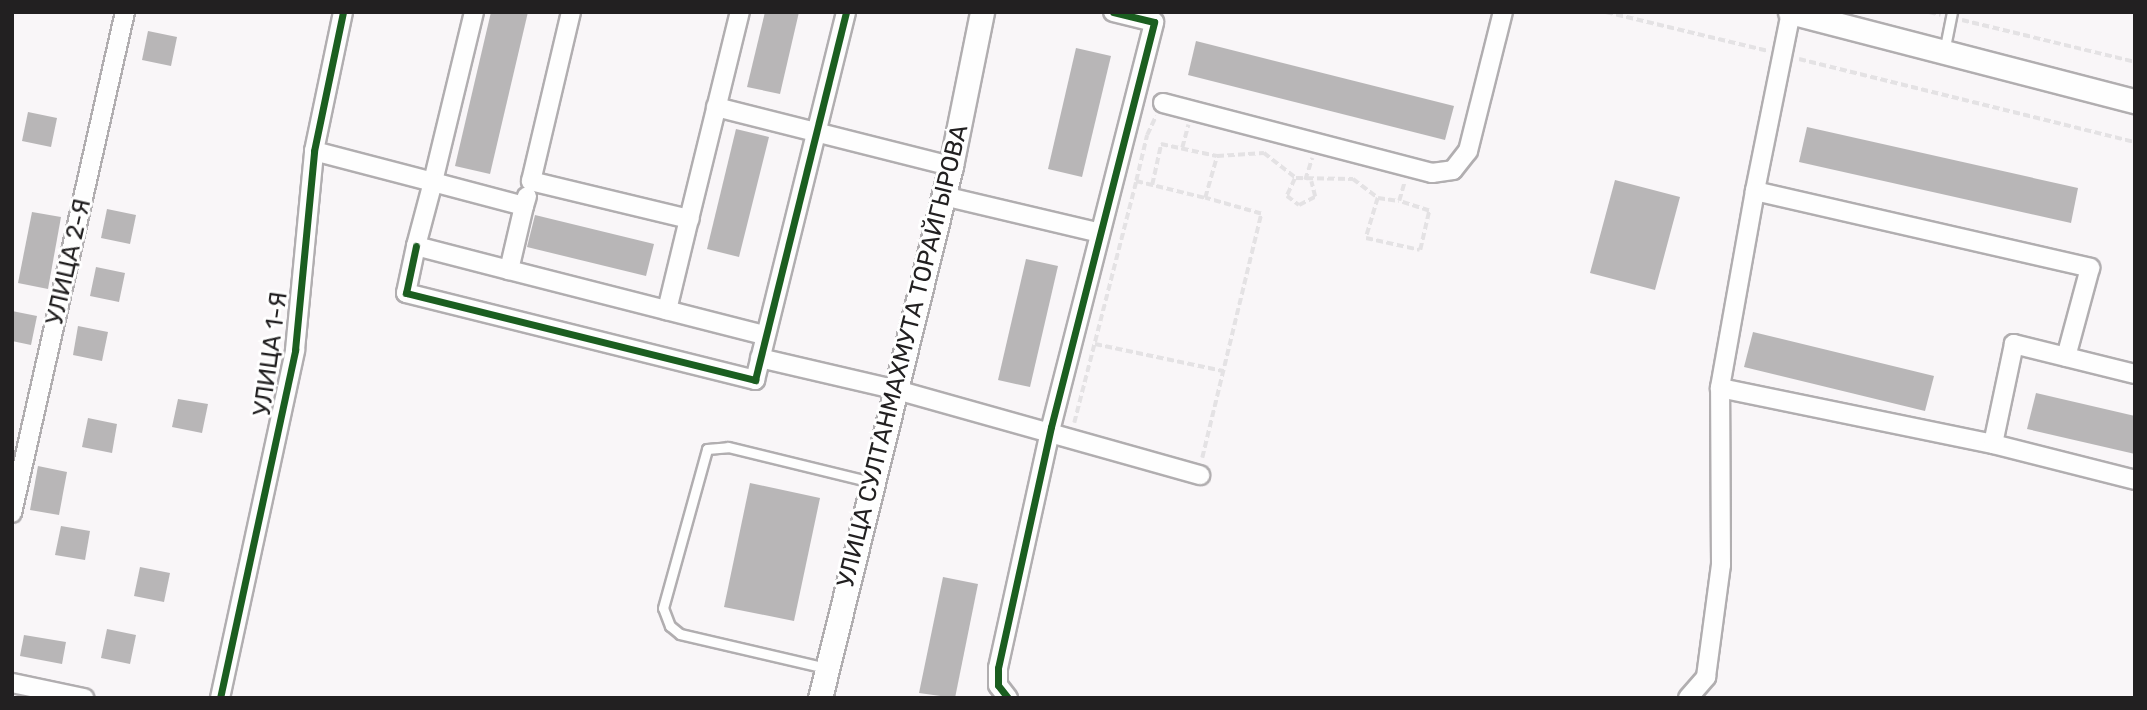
<!DOCTYPE html>
<html>
<head>
<meta charset="utf-8">
<style>
	body { margin:0 }
	#map { position:relative; width:2147px; height:710px; overflow:hidden; background:#f9f6f8; font-family:Rubik,sans-serif }
	div>[style] { position:absolute }
	.building>* { inset:0; background:#b8b6b7 }
	.path>* { height:3.5px; margin-top:-1.75px; transform-origin:0; background:repeating-linear-gradient(90deg,#e4e2e4 0 7px,transparent 0 10.5px) }
	.roads { filter:drop-shadow(2px 0 #b1aeb0) drop-shadow(-2px 0 #b1aeb0) drop-shadow(0 2px #b1aeb0) drop-shadow(0 -2px #b1aeb0) }
	.service>* { height:9px; margin:-4.5px; padding:0 4.5px; transform-origin:4.5px; border-radius:4.5px; background:#fefefe }
	.minor>* { height:18px; margin:-9px; padding:0 9px; transform-origin:9px; border-radius:9px; background:#fefefe }
	.secondary>* { height:23px; margin:-11.5px; padding:0 11.5px; transform-origin:11.5px; border-radius:11.5px; background:#fefefe }
	.cycleway>* { height:7px; margin:-3.5px; padding:0 3.5px; transform-origin:3.5px; border-radius:3.5px; background:#1b5e20 }
	span { translate:-50% -50%; white-space:nowrap; text-align:center; line-height:1.15; -webkit-text-stroke:6px #fff; paint-order:stroke }
	.street-label { font-size:24px; color:#222021 }
	.frame { position:absolute; inset:0; border:14px solid #222021; pointer-events:none }
</style>
</head>
<body>
<div id="map">
	<div class="building">
		<i style="clip-path:polygon(491px 12px,528px 12px,490px 174px,455px 166px)"></i>
		<i style="clip-path:polygon(765px 12px,799px 12px,780px 94px,747px 87px)"></i>
		<i style="clip-path:polygon(148px 31px,177px 37px,171px 66px,142px 60px)"></i>
		<i style="clip-path:polygon(1196px 41px,1454px 106px,1445px 140px,1188px 75px)"></i>
		<i style="clip-path:polygon(1076px 48px,1111px 56px,1082px 177px,1048px 169px)"></i>
		<i style="clip-path:polygon(28px 112px,57px 118px,51px 147px,22px 141px)"></i>
		<i style="clip-path:polygon(1807px 127px,2078px 188px,2071px 223px,1799px 162px)"></i>
		<i style="clip-path:polygon(736px 129px,769px 137px,739px 257px,707px 249px)"></i>
		<i style="clip-path:polygon(1615px 180px,1680px 197px,1655px 290px,1590px 273px)"></i>
		<i style="clip-path:polygon(107px 209px,136px 215px,130px 244px,101px 238px)"></i>
		<i style="clip-path:polygon(32px 212px,61px 217px,48px 289px,18px 283px)"></i>
		<i style="clip-path:polygon(535px 215px,654px 244px,646px 276px,527px 247px)"></i>
		<i style="clip-path:polygon(1026px 259px,1058px 266px,1030px 387px,998px 380px)"></i>
		<i style="clip-path:polygon(96px 267px,125px 273px,119px 302px,90px 296px)"></i>
		<i style="clip-path:polygon(12px 311px,37px 316px,31px 345px,12px 341px)"></i>
		<i style="clip-path:polygon(78px 326px,108px 332px,102px 361px,73px 355px)"></i>
		<i style="clip-path:polygon(1753px 332px,1934px 376px,1925px 411px,1744px 367px)"></i>
		<i style="clip-path:polygon(2036px 393px,2135px 416px,2135px 454px,2027px 429px)"></i>
		<i style="clip-path:polygon(178px 399px,208px 404px,202px 433px,172px 427px)"></i>
		<i style="clip-path:polygon(88px 418px,117px 424px,112px 453px,82px 447px)"></i>
		<i style="clip-path:polygon(38px 466px,67px 472px,59px 515px,30px 510px)"></i>
		<i style="clip-path:polygon(750px 483px,820px 498px,794px 621px,724px 607px)"></i>
		<i style="clip-path:polygon(61px 526px,90px 531px,85px 560px,55px 555px)"></i>
		<i style="clip-path:polygon(140px 567px,170px 573px,164px 602px,134px 596px)"></i>
		<i style="clip-path:polygon(943px 577px,978px 584px,955px 698px,919px 693px)"></i>
		<i style="clip-path:polygon(107px 629px,136px 635px,130px 664px,101px 658px)"></i>
		<i style="clip-path:polygon(24px 635px,66px 642px,62px 664px,20px 656px)"></i>
	</div>
	<div class="path">
		<i style="left:1606px;top:12px;width:167px;rotate:13.5deg"></i>
		<i style="left:1929px;top:12px;width:12px;rotate:14deg"></i>
		<i style="left:1962px;top:20px;width:178px;rotate:13.6deg"></i>
		<i style="left:1799px;top:59px;width:346px;rotate:13.9deg"></i>
		<i style="left:1182px;top:148px;width:24px;rotate:-75deg"></i>
		<i style="left:1295px;top:179px;width:19px;rotate:115deg"></i>
		<i style="left:1287px;top:196px;width:15px;rotate:37deg"></i>
		<i style="left:1299px;top:205px;width:18px;rotate:-27deg"></i>
		<i style="left:1315px;top:197px;width:16px;rotate:-104deg"></i>
		<i style="left:1305px;top:180px;width:23px;rotate:-72deg"></i>
		<i style="left:1136px;top:181px;width:47px;rotate:-76.6deg"></i>
		<i style="left:1147px;top:135px;width:21px;rotate:-65deg"></i>
		<i style="left:1152px;top:185px;width:42px;rotate:-77.6deg"></i>
		<i style="left:1161px;top:144px;width:57px;rotate:12.1deg"></i>
		<i style="left:1378px;top:198px;width:42px;rotate:106.7deg"></i>
		<i style="left:1366px;top:238px;width:55px;rotate:12.5deg"></i>
		<i style="left:1420px;top:250px;width:40px;rotate:-77deg"></i>
		<i style="left:1429px;top:211px;width:32px;rotate:-162deg"></i>
		<i style="left:1095px;top:344px;width:131px;rotate:11.9deg"></i>
		<i style="left:1074px;top:423px;width:250px;rotate:-75.6deg"></i>
		<i style="left:1136px;top:181px;width:71px;rotate:13.8deg"></i>
		<i style="left:1205px;top:198px;width:44px;rotate:-74.1deg"></i>
		<i style="left:1217px;top:156px;width:47px;rotate:-3.7deg"></i>
		<i style="left:1264px;top:153px;width:41px;rotate:38deg"></i>
		<i style="left:1296px;top:178px;width:57px;rotate:1deg"></i>
		<i style="left:1353px;top:179px;width:31px;rotate:37deg"></i>
		<i style="left:1378px;top:198px;width:21px;rotate:8deg"></i>
		<i style="left:1399px;top:201px;width:19px;rotate:-74deg"></i>
		<i style="left:1202px;top:458px;width:251px;rotate:-76.4deg"></i>
		<i style="left:1261px;top:214px;width:58px;rotate:-164.1deg"></i>
	</div>
	<div class="roads">
		<div class="service">
			<i style="left:1944px;top:52px;width:41px;rotate:-78.7deg"></i>
			<i style="left:826px;top:668px;width:150px;rotate:-166.9deg"></i>
			<i style="left:680px;top:634px;width:13px;rotate:-141deg"></i>
			<i style="left:670px;top:626px;width:19px;rotate:-111deg"></i>
			<i style="left:663px;top:608px;width:165px;rotate:-74.5deg"></i>
			<i style="left:707px;top:449px;width:21px;rotate:-5deg"></i>
			<i style="left:728px;top:447px;width:148px;rotate:13.7deg"></i>
		</div>
		<div class="minor">
			<i style="left:474px;top:12px;width:175px;rotate:103.6deg"></i>
			<i style="left:433px;top:182px;width:94px;rotate:14.8deg"></i>
			<i style="left:524px;top:206px;width:10px;rotate:-73deg"></i>
			<i style="left:571px;top:12px;width:174px;rotate:103.3deg"></i>
			<i style="left:531px;top:181px;width:163px;rotate:13.5deg"></i>
			<i style="left:689px;top:219px;width:94px;rotate:103.6deg"></i>
			<i style="left:1791px;top:12px;width:183px;rotate:101.4deg"></i>
			<i style="left:1755px;top:191px;width:344px;rotate:12.9deg"></i>
			<i style="left:2090px;top:268px;width:92px;rotate:105.1deg"></i>
			<i style="left:1163px;top:103px;width:278px;rotate:14.6deg"></i>
			<i style="left:1432px;top:173px;width:21px;rotate:-8deg"></i>
			<i style="left:1453px;top:170px;width:24px;rotate:-52deg"></i>
			<i style="left:1468px;top:151px;width:143px;rotate:-75.9deg"></i>
			<i style="left:716px;top:107px;width:242px;rotate:14.1deg"></i>
			<i style="left:314px;top:151px;width:123px;rotate:14.6deg"></i>
			<i style="left:433px;top:182px;width:66px;rotate:104.9deg"></i>
			<i style="left:416px;top:246px;width:96px;rotate:14.5deg"></i>
			<i style="left:1755px;top:191px;width:200px;rotate:100.1deg"></i>
			<i style="left:1720px;top:388px;width:279px;rotate:11.6deg"></i>
			<i style="left:944px;top:196px;width:160px;rotate:13.3deg"></i>
			<i style="left:524px;top:206px;width:66px;rotate:103.2deg"></i>
			<i style="left:509px;top:270px;width:263px;rotate:14.3deg"></i>
			<i style="left:689px;top:219px;width:213px;rotate:-76.2deg"></i>
			<i style="left:416px;top:246px;width:48px;rotate:102deg"></i>
			<i style="left:406px;top:293px;width:360px;rotate:14deg"></i>
			<i style="left:755px;top:380px;width:379px;rotate:-76.1deg"></i>
			<i style="left:760px;top:358px;width:141px;rotate:13.1deg"></i>
			<i style="left:897px;top:390px;width:315px;rotate:15.7deg"></i>
			<i style="left:2135px;top:374px;width:125px;rotate:-166.1deg"></i>
			<i style="left:2014px;top:344px;width:102px;rotate:101.9deg"></i>
			<i style="left:1993px;top:444px;width:146px;rotate:14.2deg"></i>
			<i style="left:12px;top:513px;width:514px;rotate:-77.29deg"></i>
			<i style="left:12px;top:683px;width:74px;rotate:11.8deg"></i>
			<i style="left:220px;top:698px;width:356px;rotate:-77.8deg"></i>
			<i style="left:295px;top:350px;width:200px;rotate:-84.5deg"></i>
			<i style="left:314px;top:151px;width:142px;rotate:-78.2deg"></i>
			<i style="left:1008px;top:698px;width:16px;rotate:-128deg"></i>
			<i style="left:998px;top:685px;width:17px;rotate:-90deg"></i>
			<i style="left:998px;top:668px;width:247px;rotate:-77.6deg"></i>
			<i style="left:1051px;top:427px;width:418px;rotate:-75.7deg"></i>
			<i style="left:1154px;top:22px;width:42px;rotate:-166.3deg"></i>
			<i style="left:1688px;top:698px;width:28px;rotate:-49deg"></i>
			<i style="left:1706px;top:677px;width:113px;rotate:-82.4deg"></i>
			<i style="left:1721px;top:565px;width:177px;rotate:-90.3deg"></i>
		</div>
		<div class="secondary">
			<i style="left:1790px;top:12px;width:356px;rotate:14.5deg"></i>
			<i style="left:820px;top:698px;width:548px;rotate:-76.17deg"></i>
			<i style="left:951px;top:166px;width:157px;rotate:-78.6deg"></i>
		</div>
	</div>
	<div class="cycleway">
		<i style="left:416px;top:246px;width:48px;rotate:102deg"></i>
		<i style="left:406px;top:293px;width:360px;rotate:14deg"></i>
		<i style="left:755px;top:380px;width:379px;rotate:-76.1deg"></i>
		<i style="left:220px;top:698px;width:356px;rotate:-77.8deg"></i>
		<i style="left:295px;top:350px;width:200px;rotate:-84.5deg"></i>
		<i style="left:314px;top:151px;width:142px;rotate:-78.2deg"></i>
		<i style="left:1008px;top:698px;width:16px;rotate:-128deg"></i>
		<i style="left:998px;top:685px;width:17px;rotate:-90deg"></i>
		<i style="left:998px;top:668px;width:247px;rotate:-77.6deg"></i>
		<i style="left:1051px;top:427px;width:418px;rotate:-75.7deg"></i>
		<i style="left:1154px;top:22px;width:42px;rotate:-166.3deg"></i>
	</div>
	<div class="street-label">
		<span style="left:69px;top:262px;rotate:-77deg">УЛИЦА 2-Я</span>
		<span style="left:271px;top:354px;rotate:-82deg">УЛИЦА 1-Я</span>
		<span style="left:903px;top:356px;rotate:-76deg">УЛИЦА СУЛТАНМАХМУТА ТОРАЙГЫРОВА</span>
	</div>
	<div class="frame"></div>
</div>
</body>
</html>
